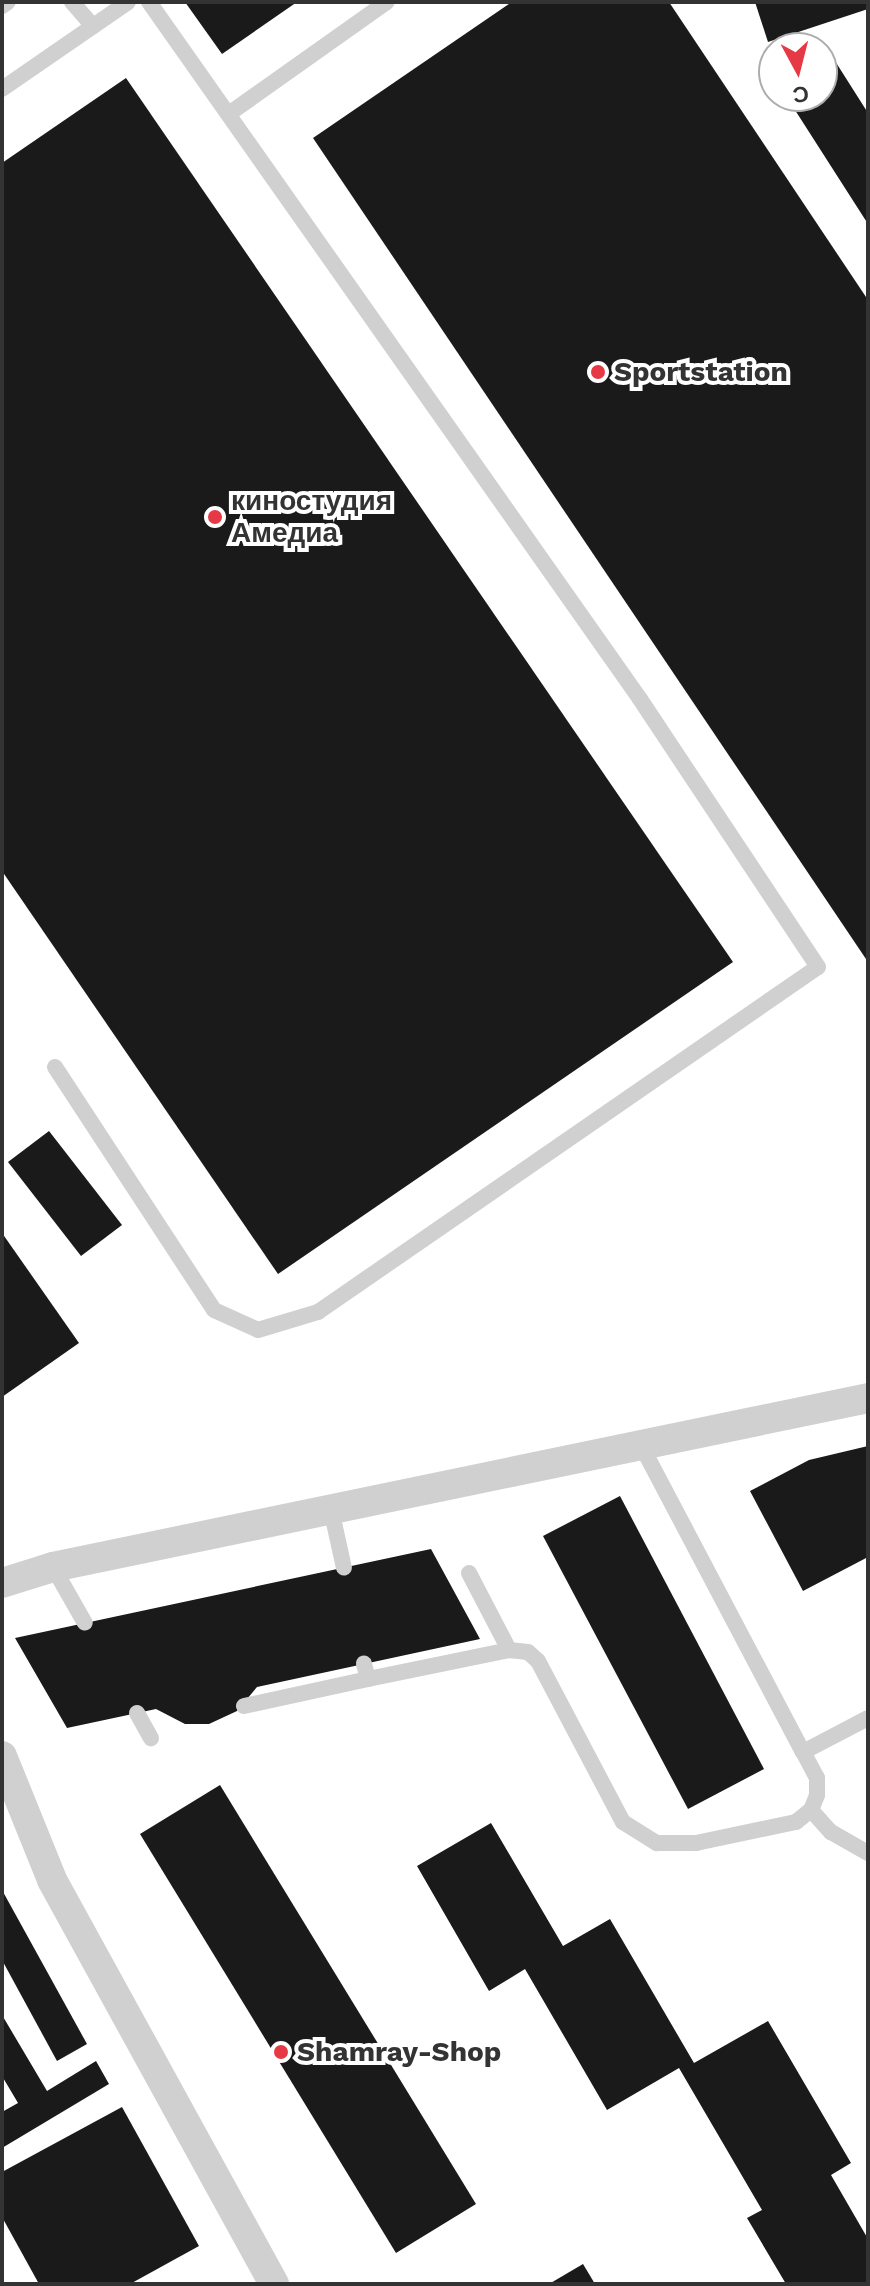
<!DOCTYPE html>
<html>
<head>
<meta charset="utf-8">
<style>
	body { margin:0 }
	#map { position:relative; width:870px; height:2286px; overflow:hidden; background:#fff; font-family:"Work Sans",sans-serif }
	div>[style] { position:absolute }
	.building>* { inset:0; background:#1a1a1a }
	.lane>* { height:16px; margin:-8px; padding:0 8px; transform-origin:8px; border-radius:8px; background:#d0d0d0 }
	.street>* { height:30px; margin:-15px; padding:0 15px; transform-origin:15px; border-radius:15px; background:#d0d0d0 }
	.dots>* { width:22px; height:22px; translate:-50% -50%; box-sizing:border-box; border:4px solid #fff; border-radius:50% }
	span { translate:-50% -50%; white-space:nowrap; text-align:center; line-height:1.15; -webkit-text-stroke:8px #fff; paint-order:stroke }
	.poi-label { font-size:28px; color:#333; font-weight:700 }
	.left { translate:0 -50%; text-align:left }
	.frame { position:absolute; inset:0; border:4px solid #333; pointer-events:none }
	.north { position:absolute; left:758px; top:32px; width:80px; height:80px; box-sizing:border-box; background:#fff; border:2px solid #adadad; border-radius:50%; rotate:173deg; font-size:22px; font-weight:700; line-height:32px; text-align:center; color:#333 }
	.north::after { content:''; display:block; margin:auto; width:28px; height:36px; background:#e63946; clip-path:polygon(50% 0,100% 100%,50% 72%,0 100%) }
</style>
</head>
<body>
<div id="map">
	<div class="building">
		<i style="clip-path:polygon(185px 2px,297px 2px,222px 54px)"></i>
		<i style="clip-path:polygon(512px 2px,669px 2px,868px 300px,868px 962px,313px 138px)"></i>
		<i style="clip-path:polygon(755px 2px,868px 2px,868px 9px,768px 42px)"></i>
		<i style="clip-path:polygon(835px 61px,868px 113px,868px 224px,786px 96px,822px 96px,822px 69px)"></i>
		<i style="clip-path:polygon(126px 78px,733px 962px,278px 1274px,2px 871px,2px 163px)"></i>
		<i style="clip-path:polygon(49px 1131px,122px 1225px,81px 1256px,8px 1162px)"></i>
		<i style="clip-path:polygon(2px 1233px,79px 1343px,2px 1397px)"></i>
		<i style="clip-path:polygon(868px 1446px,868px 1557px,803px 1591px,750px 1491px,809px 1460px)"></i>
		<i style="clip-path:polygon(620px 1496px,764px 1769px,688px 1809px,543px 1536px)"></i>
		<i style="clip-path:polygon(431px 1549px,480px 1639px,257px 1687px,237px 1711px,209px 1724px,185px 1724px,156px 1709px,67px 1728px,15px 1638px)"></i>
		<i style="clip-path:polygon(220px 1785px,476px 2204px,396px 2253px,140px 1834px)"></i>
		<i style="clip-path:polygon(491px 1823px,563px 1946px,610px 1919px,694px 2063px,768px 2021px,851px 2163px,831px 2175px,868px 2239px,868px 2284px,786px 2284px,747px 2218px,762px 2210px,679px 2068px,607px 2110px,525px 1969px,489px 1991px,417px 1866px)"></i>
		<i style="clip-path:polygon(2px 1890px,87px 2044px,57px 2061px,2px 1960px)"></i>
		<i style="clip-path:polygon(2px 2015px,47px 2091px,96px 2061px,109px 2084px,2px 2148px,2px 2112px,18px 2103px,2px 2076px)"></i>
		<i style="clip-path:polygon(122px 2107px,199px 2246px,130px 2284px,39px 2284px,2px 2217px,2px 2172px)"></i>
		<i style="clip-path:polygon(583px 2264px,595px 2284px,549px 2284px)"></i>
	</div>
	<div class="lane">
		<i style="left:72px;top:2px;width:32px;rotate:49deg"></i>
		<i style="left:2px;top:6px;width:7px;rotate:-34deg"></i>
		<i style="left:2px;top:89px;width:153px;rotate:-34.6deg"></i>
		<i style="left:230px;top:113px;width:192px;rotate:-35.3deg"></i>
		<i style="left:55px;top:1067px;width:290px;rotate:56.8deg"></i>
		<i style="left:214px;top:1310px;width:48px;rotate:24.4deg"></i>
		<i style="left:258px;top:1330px;width:63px;rotate:-16.7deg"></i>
		<i style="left:318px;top:1312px;width:607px;rotate:-34.61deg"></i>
		<i style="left:818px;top:967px;width:322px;rotate:-123.6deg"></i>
		<i style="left:640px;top:699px;width:853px;rotate:-125.16deg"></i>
		<i style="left:641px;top:1445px;width:347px;rotate:62.2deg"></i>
		<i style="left:803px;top:1752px;width:73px;rotate:-27.6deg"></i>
		<i style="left:331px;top:1509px;width:60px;rotate:77.6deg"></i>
		<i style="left:53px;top:1567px;width:64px;rotate:60.3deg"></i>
		<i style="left:469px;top:1573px;width:87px;rotate:62.5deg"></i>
		<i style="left:368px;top:1679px;width:144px;rotate:-11.6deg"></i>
		<i style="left:509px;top:1650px;width:19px;rotate:6deg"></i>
		<i style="left:528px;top:1652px;width:13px;rotate:42deg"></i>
		<i style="left:538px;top:1661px;width:182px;rotate:62.2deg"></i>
		<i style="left:623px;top:1822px;width:40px;rotate:32deg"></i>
		<i style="left:657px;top:1843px;width:39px"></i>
		<i style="left:696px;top:1843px;width:102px;rotate:-11.9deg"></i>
		<i style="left:796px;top:1822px;width:19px;rotate:-39deg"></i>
		<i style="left:811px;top:1810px;width:16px;rotate:-68deg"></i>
		<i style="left:817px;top:1795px;width:17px;rotate:-90deg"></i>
		<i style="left:817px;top:1778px;width:30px;rotate:-118deg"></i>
		<i style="left:244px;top:1706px;width:127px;rotate:-12.3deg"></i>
		<i style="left:368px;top:1679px;width:16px;rotate:-105deg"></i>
		<i style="left:137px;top:1713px;width:29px;rotate:61deg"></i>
		<i style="left:811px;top:1810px;width:30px;rotate:48deg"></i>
		<i style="left:831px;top:1832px;width:43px;rotate:29.6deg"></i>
	</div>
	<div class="street">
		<i style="left:2px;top:1583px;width:53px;rotate:-17.4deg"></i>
		<i style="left:53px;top:1567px;width:832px;rotate:-11.71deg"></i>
		<i style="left:2px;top:1756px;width:134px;rotate:68deg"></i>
		<i style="left:52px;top:1880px;width:461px;rotate:61.2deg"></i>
	</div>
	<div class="dots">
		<i style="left:598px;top:372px;background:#e63946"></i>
		<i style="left:215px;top:517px;background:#e63946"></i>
		<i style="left:281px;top:2052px;background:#e63946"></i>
	</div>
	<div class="poi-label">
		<span class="left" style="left:614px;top:372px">Sportstation</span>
		<span class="left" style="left:231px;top:517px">киностудия<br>Амедиа</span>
		<span class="left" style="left:297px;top:2052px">Shamray-Shop</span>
	</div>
	<div class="frame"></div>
	<div class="north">С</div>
</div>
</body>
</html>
